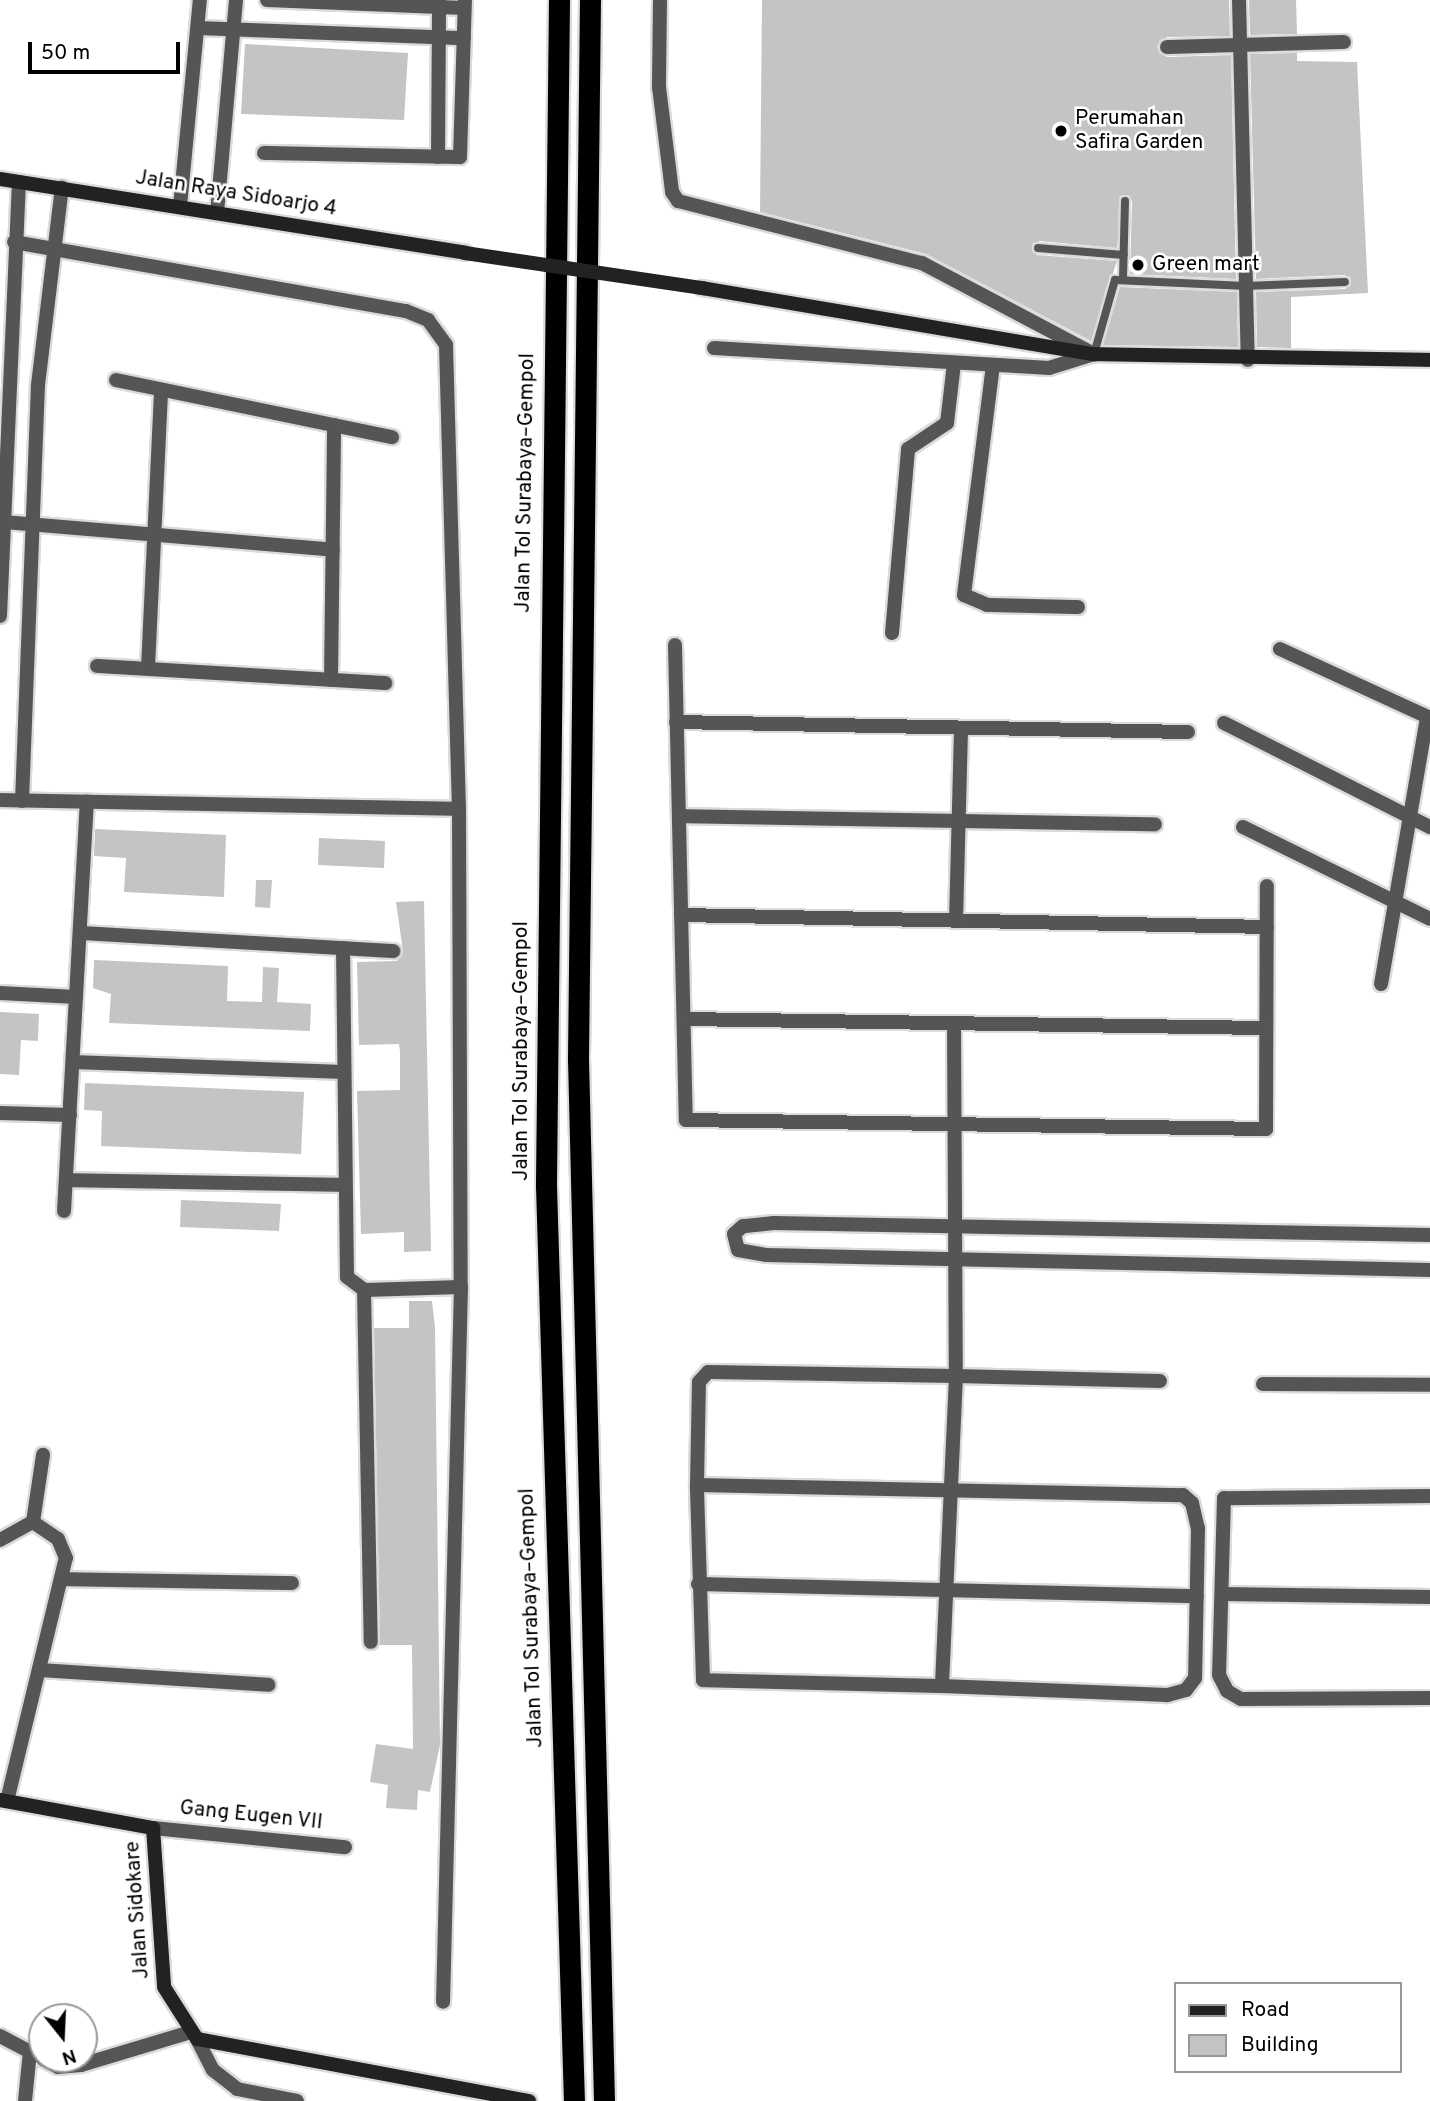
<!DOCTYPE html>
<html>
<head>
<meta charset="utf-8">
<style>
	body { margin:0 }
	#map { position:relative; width:1430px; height:2101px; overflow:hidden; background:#fff; font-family:Overpass,sans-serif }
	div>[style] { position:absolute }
	.building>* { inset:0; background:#c4c4c4 }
	.roads { filter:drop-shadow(2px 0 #dbdbdb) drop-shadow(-2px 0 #dbdbdb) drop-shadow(0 2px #dbdbdb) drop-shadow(0 -2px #dbdbdb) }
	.lane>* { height:8px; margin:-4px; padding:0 4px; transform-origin:4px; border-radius:4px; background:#555 }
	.street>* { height:14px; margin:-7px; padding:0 7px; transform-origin:7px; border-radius:7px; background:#555 }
	.secondary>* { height:14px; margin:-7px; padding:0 7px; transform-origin:7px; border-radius:7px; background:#222 }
	.highway>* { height:21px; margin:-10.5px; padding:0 10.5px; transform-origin:10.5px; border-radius:10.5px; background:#000 }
	.secondary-bridge>* { height:14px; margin:-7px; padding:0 7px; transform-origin:7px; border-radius:7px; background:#222 }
	.dots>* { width:19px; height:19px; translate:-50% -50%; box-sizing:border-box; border:4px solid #fff; border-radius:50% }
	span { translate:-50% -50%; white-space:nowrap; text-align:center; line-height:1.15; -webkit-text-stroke:5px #fff; paint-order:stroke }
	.poi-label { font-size:21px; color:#000 }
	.left { translate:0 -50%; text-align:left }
	.street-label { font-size:21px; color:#000 }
	.legend { position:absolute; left:1174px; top:1982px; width:228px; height:91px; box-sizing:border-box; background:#fff; border:2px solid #999; margin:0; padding:9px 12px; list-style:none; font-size:21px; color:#000 }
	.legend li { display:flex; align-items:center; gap:14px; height:35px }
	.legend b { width:35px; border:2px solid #999 }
	.north { position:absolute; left:28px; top:2003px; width:70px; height:70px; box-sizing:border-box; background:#fff; border:2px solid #999; border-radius:50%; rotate:162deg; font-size:19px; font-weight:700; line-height:28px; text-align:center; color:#000 }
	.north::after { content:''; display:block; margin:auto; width:24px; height:32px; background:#000; clip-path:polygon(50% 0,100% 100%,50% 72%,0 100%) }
	.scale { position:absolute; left:28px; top:42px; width:152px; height:32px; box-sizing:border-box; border:4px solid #000; border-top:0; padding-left:9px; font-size:21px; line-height:24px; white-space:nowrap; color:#000; -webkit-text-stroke:5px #fff; paint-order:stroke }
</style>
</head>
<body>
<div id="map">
	<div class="building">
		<i style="clip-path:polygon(762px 0,1229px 0,1230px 36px,1167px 37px,1157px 47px,1167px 57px,1231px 55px,1236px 279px,1130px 274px,1132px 201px,1123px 195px,1117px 248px,1039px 241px,1032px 247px,1037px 255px,1117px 261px,1091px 341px,926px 254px,760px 212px)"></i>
		<i style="clip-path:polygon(1249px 0,1296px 0,1297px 34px,1250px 35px)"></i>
		<i style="clip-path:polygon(245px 44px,408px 53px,404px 120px,241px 114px)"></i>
		<i style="clip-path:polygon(1297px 53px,1297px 61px,1357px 62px,1368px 293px,1291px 297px,1291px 348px,1257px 347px,1256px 292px,1345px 289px,1351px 282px,1345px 275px,1256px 279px,1250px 54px)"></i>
		<i style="clip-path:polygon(1120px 287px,1237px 292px,1238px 347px,1103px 345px)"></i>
		<i style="clip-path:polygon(95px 829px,226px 835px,224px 897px,124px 892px,126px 858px,94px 856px)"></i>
		<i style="clip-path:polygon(319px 838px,385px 841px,384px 868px,318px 865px)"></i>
		<i style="clip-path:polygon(256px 880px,272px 880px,270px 908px,255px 907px)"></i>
		<i style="clip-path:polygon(424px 901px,431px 1251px,404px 1252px,404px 1232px,361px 1234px,357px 1091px,400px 1090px,400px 1051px,399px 1044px,359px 1045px,357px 962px,397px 961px,403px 951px,396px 902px)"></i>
		<i style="clip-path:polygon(94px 960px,228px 966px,227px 1001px,262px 1002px,263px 967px,279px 968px,277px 1002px,311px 1004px,310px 1031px,109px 1023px,111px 994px,93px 988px)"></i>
		<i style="clip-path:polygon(0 1012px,39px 1014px,38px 1041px,21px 1040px,19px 1075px,0 1074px)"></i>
		<i style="clip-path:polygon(85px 1083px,304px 1092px,301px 1154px,101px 1146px,102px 1111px,84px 1110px)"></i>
		<i style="clip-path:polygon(181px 1200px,281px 1204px,279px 1231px,180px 1227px)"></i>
		<i style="clip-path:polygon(409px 1301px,432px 1301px,435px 1327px,440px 1745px,430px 1792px,418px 1790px,417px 1810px,386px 1808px,388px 1785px,370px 1782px,376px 1744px,413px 1749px,412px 1645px,380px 1645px,374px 1328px,409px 1328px)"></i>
	</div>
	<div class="roads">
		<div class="lane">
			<i style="left:1038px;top:248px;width:86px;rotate:4.7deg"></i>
			<i style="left:1123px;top:278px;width:77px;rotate:-88.5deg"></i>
			<i style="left:1094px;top:354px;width:77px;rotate:-74.2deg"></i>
			<i style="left:1115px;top:280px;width:131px;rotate:2.6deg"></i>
			<i style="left:1246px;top:286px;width:99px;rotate:-2.3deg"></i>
		</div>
		<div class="street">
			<i style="left:267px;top:0;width:197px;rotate:2.3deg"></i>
			<i style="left:660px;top:0;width:87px;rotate:90.7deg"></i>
			<i style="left:659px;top:87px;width:106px;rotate:82.9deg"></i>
			<i style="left:672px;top:192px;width:11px;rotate:56deg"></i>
			<i style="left:678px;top:201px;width:252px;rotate:14.3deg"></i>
			<i style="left:922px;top:263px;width:190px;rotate:27.9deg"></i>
			<i style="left:1239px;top:0;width:360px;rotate:88.6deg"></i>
			<i style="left:198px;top:28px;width:266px;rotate:2.2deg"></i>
			<i style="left:1167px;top:47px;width:177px;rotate:-1.6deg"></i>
			<i style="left:264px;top:153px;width:196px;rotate:1.2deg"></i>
			<i style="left:460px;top:157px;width:157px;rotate:-88.2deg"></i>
			<i style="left:438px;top:157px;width:156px;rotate:-89.6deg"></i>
			<i style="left:180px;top:206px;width:207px;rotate:-84.5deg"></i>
			<i style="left:217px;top:213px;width:214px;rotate:-84.9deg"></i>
			<i style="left:14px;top:242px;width:398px;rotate:10deg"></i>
			<i style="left:406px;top:311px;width:24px;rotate:22deg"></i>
			<i style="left:428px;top:320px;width:31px;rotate:54deg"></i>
			<i style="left:446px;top:345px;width:464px;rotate:88.4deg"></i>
			<i style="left:459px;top:809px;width:478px;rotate:89.8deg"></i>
			<i style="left:461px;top:1287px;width:715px;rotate:91.44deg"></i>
			<i style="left:714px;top:348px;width:336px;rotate:3.4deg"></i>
			<i style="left:1049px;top:368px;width:47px;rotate:-17.3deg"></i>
			<i style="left:993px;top:365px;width:232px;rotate:97.2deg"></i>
			<i style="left:964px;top:595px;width:25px;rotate:23deg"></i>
			<i style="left:987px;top:605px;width:91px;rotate:1.3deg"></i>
			<i style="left:116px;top:380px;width:282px;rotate:11.7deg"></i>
			<i style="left:3px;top:522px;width:331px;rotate:4.8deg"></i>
			<i style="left:0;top:616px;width:434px;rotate:-87.5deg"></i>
			<i style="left:892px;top:633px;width:185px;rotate:-85deg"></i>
			<i style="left:908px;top:449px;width:47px;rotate:-33.7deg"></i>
			<i style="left:947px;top:423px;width:60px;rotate:-83.3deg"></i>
			<i style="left:675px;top:645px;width:475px;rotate:88.7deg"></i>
			<i style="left:686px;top:1120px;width:580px;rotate:0.89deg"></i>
			<i style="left:1266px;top:1129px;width:243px;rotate:-89.8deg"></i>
			<i style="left:1280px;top:649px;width:165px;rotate:24.7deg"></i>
			<i style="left:97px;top:666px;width:289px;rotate:3.4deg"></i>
			<i style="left:148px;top:668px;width:278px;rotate:-87.3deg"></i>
			<i style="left:331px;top:680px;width:255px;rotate:-89.3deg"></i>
			<i style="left:676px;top:722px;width:512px;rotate:1.12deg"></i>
			<i style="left:1224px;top:723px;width:231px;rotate:26.8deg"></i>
			<i style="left:0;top:800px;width:459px;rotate:1.1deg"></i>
			<i style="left:22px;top:801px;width:416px;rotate:-87.8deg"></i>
			<i style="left:38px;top:385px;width:199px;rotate:-83.1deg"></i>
			<i style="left:679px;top:816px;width:476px;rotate:1deg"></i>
			<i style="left:1243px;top:827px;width:208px;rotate:26.2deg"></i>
			<i style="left:681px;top:915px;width:586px;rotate:1.17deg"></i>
			<i style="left:956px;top:921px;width:193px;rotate:-88.5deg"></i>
			<i style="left:80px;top:933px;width:314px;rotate:3.3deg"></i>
			<i style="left:343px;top:948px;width:329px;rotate:89.3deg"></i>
			<i style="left:347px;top:1277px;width:21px;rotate:37deg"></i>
			<i style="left:364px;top:1290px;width:97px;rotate:-1.8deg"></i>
			<i style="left:1381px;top:984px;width:271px;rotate:-80.2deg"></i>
			<i style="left:0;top:993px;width:76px;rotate:3deg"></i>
			<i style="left:684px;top:1019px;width:582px;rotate:0.89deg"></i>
			<i style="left:954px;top:1023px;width:353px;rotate:89.7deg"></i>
			<i style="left:956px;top:1376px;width:310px;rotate:92.6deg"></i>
			<i style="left:942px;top:1686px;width:239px;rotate:-178.6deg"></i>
			<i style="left:703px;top:1680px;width:195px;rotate:-91.8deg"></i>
			<i style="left:697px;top:1485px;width:103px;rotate:-88.9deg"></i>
			<i style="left:699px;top:1382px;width:13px;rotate:-48deg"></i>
			<i style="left:708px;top:1372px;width:248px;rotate:0.9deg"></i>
			<i style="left:956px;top:1376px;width:204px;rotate:1.4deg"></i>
			<i style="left:73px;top:1062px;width:270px;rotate:2.1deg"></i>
			<i style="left:0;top:1113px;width:70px;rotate:1.6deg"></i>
			<i style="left:66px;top:1180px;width:278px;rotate:1deg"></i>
			<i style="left:64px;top:1211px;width:410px;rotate:-86.8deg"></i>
			<i style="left:1430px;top:1235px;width:656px;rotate:-178.95deg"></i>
			<i style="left:774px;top:1223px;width:31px;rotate:174deg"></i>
			<i style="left:743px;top:1226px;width:12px;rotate:138deg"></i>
			<i style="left:734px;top:1234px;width:16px;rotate:76deg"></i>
			<i style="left:738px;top:1250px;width:28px;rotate:10deg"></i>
			<i style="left:766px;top:1255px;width:664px;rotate:1.29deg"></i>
			<i style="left:364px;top:1290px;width:352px;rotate:88.9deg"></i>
			<i style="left:1263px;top:1384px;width:167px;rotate:0.3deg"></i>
			<i style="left:697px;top:1485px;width:486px;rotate:1.2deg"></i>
			<i style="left:1183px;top:1495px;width:12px;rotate:42deg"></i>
			<i style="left:1192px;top:1503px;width:26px;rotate:77deg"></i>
			<i style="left:1198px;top:1528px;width:150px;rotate:91.1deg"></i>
			<i style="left:1195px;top:1678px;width:15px;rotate:127deg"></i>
			<i style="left:1186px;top:1690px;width:20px;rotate:165deg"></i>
			<i style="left:1167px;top:1695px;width:225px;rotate:-177.7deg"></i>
			<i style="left:1430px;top:1496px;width:206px;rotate:179.4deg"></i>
			<i style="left:1224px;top:1498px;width:177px;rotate:91.6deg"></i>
			<i style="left:1219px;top:1675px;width:18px;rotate:63deg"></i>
			<i style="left:1227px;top:1691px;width:16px;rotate:30deg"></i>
			<i style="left:1241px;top:1699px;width:189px;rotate:-0.3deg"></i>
			<i style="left:0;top:1540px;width:38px;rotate:-29deg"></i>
			<i style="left:33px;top:1522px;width:68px;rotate:-81.5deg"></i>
			<i style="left:62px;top:1579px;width:230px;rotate:1deg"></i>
			<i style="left:698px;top:1584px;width:499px;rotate:1.4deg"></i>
			<i style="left:1222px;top:1594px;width:208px;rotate:0.8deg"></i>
			<i style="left:39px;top:1670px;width:230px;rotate:3.7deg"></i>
			<i style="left:7px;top:1801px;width:250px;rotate:-76.4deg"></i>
			<i style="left:66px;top:1558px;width:21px;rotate:-113deg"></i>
			<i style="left:58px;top:1539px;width:30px;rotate:-146deg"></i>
			<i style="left:153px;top:1828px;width:193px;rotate:5.7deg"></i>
			<i style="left:0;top:2036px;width:41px;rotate:27.8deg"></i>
			<i style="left:197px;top:2039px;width:35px;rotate:63deg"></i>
			<i style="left:213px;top:2070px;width:31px;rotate:38deg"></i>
			<i style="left:237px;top:2089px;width:61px;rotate:11.3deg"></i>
			<i style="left:43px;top:2059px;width:17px;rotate:28deg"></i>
			<i style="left:58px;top:2067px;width:23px;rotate:-5deg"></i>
			<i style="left:81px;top:2065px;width:112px;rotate:-16.7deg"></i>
			<i style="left:25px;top:2101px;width:50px;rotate:-84.3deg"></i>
		</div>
		<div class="secondary">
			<i style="left:0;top:179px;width:471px;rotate:9deg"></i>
			<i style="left:702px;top:288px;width:398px;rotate:9.6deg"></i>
			<i style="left:1094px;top:354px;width:336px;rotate:1deg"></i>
			<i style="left:0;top:1800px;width:156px;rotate:10.4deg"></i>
			<i style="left:153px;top:1828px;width:159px;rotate:86deg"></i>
			<i style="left:164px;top:1987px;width:62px;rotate:57.6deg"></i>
			<i style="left:197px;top:2039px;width:338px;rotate:10.6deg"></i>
		</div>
		<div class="highway">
			<i style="left:559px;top:0;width:1186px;rotate:90.63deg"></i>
			<i style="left:546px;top:1186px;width:915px;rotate:88.25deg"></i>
			<i style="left:590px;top:0;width:1059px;rotate:90.65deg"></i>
			<i style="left:578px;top:1059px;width:1042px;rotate:88.57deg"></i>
		</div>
	</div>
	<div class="secondary-bridge">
		<i style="left:465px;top:253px;width:240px;rotate:8.4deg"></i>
	</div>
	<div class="dots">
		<i style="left:1061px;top:131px;background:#000"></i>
		<i style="left:1138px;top:265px;background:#000"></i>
	</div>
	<div class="poi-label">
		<span class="left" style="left:1075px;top:131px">Perumahan<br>Safira Garden</span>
		<span class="left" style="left:1152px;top:265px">Green mart</span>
	</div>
	<div class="street-label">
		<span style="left:236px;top:194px;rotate:9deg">Jalan Raya Sidoarjo 4</span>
		<span style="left:526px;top:483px;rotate:-89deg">Jalan Tol Surabaya–Gempol</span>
		<span style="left:522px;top:1051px;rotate:-90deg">Jalan Tol Surabaya–Gempol</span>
		<span style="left:532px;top:1618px;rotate:-92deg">Jalan Tol Surabaya–Gempol</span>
		<span style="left:251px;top:1816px;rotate:6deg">Gang Eugen VII</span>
		<span style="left:138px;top:1910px;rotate:-94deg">Jalan Sidokare</span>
	</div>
	<ul class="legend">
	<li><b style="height:9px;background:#222"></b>Road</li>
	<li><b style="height:19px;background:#c4c4c4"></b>Building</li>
	</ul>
	<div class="north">N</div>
	<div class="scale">50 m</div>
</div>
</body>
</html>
